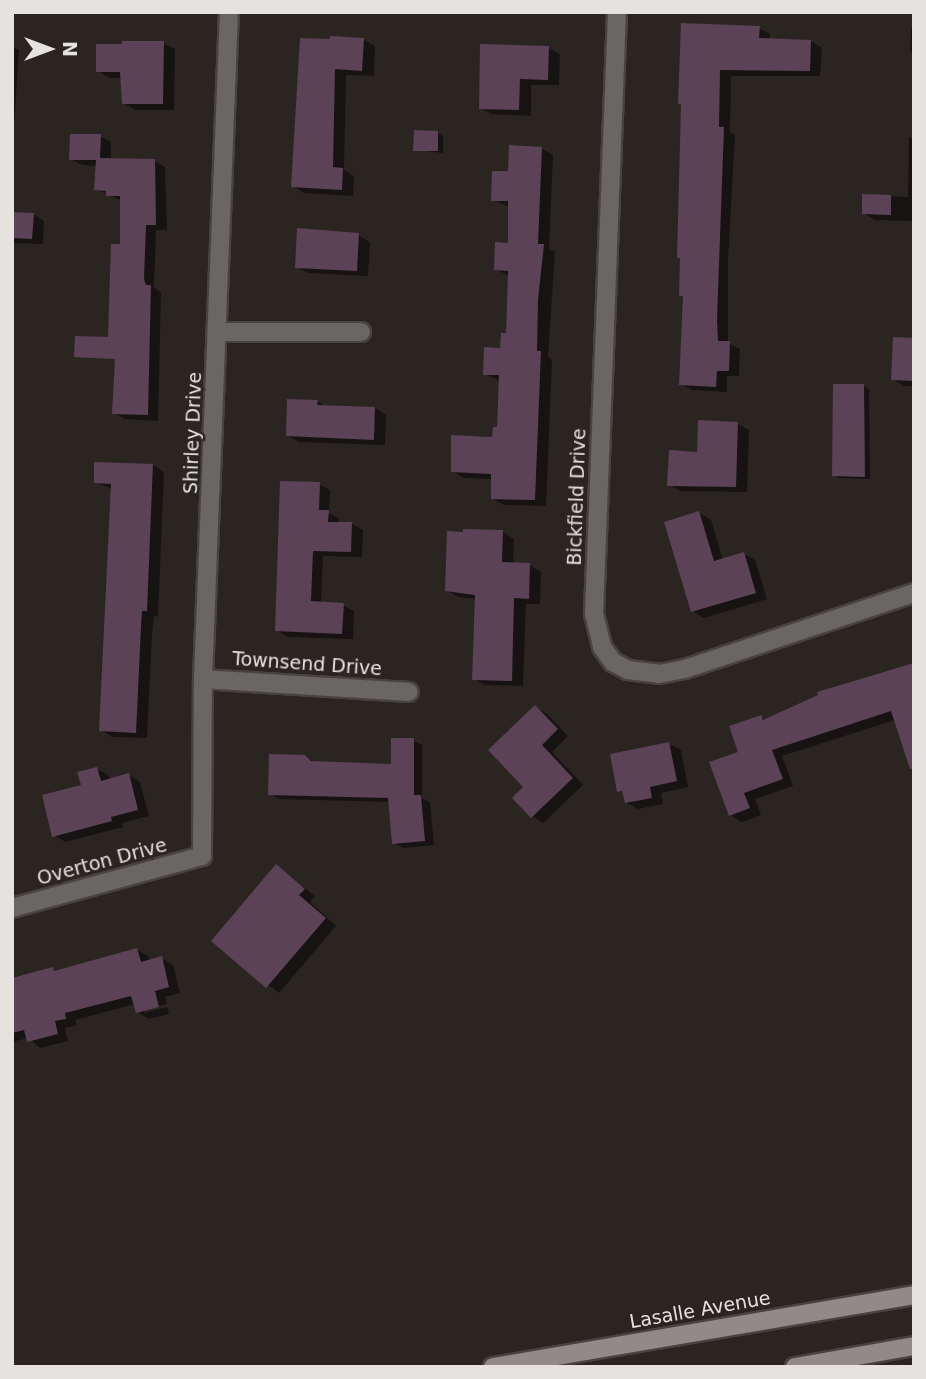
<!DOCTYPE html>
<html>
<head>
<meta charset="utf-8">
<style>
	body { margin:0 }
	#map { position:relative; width:926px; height:1379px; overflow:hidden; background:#2b2522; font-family:"DejaVu Sans",sans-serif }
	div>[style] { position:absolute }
	.shadow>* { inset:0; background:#0007 }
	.building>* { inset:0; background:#5b4256 }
	.roads { filter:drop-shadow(2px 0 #494340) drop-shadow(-2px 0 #494340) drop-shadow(0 2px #494340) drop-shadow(0 -2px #494340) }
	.street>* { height:18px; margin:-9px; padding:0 9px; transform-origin:9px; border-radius:9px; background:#6a6666 }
	.secondary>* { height:18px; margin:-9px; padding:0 9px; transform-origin:9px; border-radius:9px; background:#908a8a }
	span { translate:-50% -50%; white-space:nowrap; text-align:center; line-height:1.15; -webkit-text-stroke:5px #2b2522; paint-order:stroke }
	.street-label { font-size:19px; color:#e6e2e0 }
	.frame { position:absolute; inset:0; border:14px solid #e6e2e0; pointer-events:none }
	.north { position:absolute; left:14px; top:14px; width:70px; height:70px; -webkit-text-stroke:5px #2b2522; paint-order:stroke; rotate:90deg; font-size:19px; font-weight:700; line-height:28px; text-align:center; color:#e6e2e0 }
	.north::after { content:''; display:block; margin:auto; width:24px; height:32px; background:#e6e2e0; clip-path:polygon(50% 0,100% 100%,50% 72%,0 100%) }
</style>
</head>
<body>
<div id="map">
	<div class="shadow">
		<i style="clip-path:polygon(759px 28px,770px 34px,770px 40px,811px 41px,822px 48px,820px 76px,731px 76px,730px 132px,735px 135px,728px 261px,728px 343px,740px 349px,739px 376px,727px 376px,727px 392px,692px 390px,681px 384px,684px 297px,680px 295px,683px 105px)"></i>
		<i style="clip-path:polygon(911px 29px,914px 29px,914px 53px,910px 51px)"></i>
		<i style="clip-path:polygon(301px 39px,363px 39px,375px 46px,374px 76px,346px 75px,344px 170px,354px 176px,353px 196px,304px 193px,293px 186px)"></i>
		<i style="clip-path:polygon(163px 43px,175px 49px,174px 110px,135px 110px,123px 103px,122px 78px,110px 78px,98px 71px)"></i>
		<i style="clip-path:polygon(12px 47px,19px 50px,14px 127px,12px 127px)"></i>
		<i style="clip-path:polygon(549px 48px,560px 54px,559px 85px,531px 85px,531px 116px,492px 114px,480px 108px)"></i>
		<i style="clip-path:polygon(438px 133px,443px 136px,443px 153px,415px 150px)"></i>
		<i style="clip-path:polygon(100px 136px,111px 142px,111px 160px,154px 161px,165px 167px,167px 230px,156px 230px,154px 287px,161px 293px,158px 421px,125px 419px,114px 413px,120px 356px,122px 201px,96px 189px,97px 166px,82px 165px,71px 159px)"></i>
		<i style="clip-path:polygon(909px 138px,914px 138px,914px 221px,875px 220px,863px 213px,864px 195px,908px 197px)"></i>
		<i style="clip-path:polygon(541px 148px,553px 155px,549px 249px,555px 252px,548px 357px,552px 360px,546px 506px,504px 505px,492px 498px,493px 479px,464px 478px,452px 471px,494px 439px,498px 429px,500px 381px,485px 374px,507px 335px,509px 276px,496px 269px,509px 244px,509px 207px,493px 200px,510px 173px)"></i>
		<i style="clip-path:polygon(12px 213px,33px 214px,44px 221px,43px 244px,12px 243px)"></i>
		<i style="clip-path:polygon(358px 235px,370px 242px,368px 276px,308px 273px,297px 267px)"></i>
		<i style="clip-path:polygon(914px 339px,914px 386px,904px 386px,893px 379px)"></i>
		<i style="clip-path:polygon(864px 386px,869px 389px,870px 479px,839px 478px,834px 475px)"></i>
		<i style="clip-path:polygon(317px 401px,326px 407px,375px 408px,386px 415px,385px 445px,299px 442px,287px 435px)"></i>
		<i style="clip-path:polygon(738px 424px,749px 430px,747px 492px,681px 491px,669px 485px,698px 453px)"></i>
		<i style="clip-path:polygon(153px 465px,164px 472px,158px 617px,154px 616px,152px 634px,147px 738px,112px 737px,101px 730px,112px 489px,95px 482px)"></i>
		<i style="clip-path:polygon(319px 484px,330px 490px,329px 513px,339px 518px,339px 524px,352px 524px,363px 530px,362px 557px,323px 556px,321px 604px,343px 605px,354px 611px,353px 639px,287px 637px,277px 630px)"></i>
		<i style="clip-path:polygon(699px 513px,711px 520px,723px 560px,744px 554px,755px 560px,767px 599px,704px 618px,692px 611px)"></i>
		<i style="clip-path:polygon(503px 532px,514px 539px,513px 565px,530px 565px,541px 572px,540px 604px,526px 604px,523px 686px,485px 685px,474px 679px,477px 599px,458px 597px,447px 590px)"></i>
		<i style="clip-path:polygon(911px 666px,895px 720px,782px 756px,793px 786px,755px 799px,761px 815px,742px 822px,730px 815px,740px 753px,761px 717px,767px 720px)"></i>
		<i style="clip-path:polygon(535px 707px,547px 714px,568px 736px,552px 752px,583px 785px,543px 823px,532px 816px,526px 787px)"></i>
		<i style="clip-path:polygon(413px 740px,422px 745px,422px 798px,430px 802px,434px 845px,403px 848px,394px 843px,390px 802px,279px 799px,270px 794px,305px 756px,315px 762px,393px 765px)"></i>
		<i style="clip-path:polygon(669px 744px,681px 750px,688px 787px,661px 793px,663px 804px,638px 809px,626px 802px,625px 794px,619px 791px)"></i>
		<i style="clip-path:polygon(97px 769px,108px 775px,110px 780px,129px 775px,140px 782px,149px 816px,122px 823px,123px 827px,65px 842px,54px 835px)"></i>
		<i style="clip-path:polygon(277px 867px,315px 896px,310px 902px,336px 926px,279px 993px,213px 940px)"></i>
		<i style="clip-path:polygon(evenodd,137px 950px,148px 956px,150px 961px,161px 958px,173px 965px,180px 993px,165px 997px,169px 1014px,149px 1019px,137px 1012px,135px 1004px,75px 1020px,77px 1025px,65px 1028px,68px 1041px,40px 1048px,28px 1038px,12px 1042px,12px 979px,53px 969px,57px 972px,137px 950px,167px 1004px,167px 1007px,144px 1013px,144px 1009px,167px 1004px)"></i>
	</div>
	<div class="building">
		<i style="clip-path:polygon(681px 23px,760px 26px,759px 38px,811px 40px,810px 71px,720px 70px,719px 127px,724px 127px,717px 320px,718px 341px,730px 341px,729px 371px,717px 371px,716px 387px,679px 385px,683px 296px,679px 296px,680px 258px,677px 258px,681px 104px,678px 104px)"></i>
		<i style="clip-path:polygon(330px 36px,364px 38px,362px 71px,335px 69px,333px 167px,343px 168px,342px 190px,291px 187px,300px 38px,330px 39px)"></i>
		<i style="clip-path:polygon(122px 41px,164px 41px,163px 104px,122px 104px,120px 72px,96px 72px,96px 44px,122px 44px)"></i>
		<i style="clip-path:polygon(480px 44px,549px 46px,548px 80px,520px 79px,519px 110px,479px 109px)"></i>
		<i style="clip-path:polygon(414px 130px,438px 131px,438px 151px,413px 151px)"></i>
		<i style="clip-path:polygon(70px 134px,101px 134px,100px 158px,155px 159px,156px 225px,146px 225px,144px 279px,146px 285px,151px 285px,148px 415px,112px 414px,115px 359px,74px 357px,75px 336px,108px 337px,111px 244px,120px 244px,120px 196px,106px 196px,106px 191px,94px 190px,96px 160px,69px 160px)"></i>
		<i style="clip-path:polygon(509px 145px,542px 147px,538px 244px,544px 244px,538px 300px,537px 351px,541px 351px,535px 500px,491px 499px,491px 474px,451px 472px,451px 435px,492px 437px,493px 427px,497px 427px,499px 375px,483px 375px,484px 347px,500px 348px,501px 333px,506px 333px,508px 271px,494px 270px,495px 242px,508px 243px,508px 201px,491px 201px,492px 171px,508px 171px)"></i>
		<i style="clip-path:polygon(862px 194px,891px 195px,891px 215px,862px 214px)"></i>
		<i style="clip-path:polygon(12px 212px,34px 213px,32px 239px,12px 238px)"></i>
		<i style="clip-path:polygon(297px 228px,359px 233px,357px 271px,295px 268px)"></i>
		<i style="clip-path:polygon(893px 337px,914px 338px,914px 381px,891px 380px)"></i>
		<i style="clip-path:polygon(833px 384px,864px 384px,865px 477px,832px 476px)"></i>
		<i style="clip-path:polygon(287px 399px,318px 400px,317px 405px,375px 407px,374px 440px,286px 436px)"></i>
		<i style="clip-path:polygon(698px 420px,738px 422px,736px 487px,667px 486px,669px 450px,697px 452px)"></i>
		<i style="clip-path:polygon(94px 462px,153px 464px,147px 611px,142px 611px,141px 627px,136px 733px,99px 731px,111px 484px,94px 483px)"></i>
		<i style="clip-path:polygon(280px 481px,320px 482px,319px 510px,329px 510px,328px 522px,352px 522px,351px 552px,313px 551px,311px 601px,344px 603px,342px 634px,275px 631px)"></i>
		<i style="clip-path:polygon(699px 511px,714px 561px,744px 552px,756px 593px,691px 612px,664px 522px)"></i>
		<i style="clip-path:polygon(463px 529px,503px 530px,502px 562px,530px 563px,529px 599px,514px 598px,512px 681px,472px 680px,475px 595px,445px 591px,447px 531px,463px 532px)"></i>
		<i style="clip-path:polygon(914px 663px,914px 768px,910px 769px,891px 711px,772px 750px,783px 779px,744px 793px,750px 808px,729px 816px,709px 762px,738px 752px,729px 726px,761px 715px,763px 720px,818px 695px,817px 692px)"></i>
		<i style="clip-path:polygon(535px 705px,558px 729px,542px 745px,573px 778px,531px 818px,512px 798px,523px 787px,488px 750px)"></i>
		<i style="clip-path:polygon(391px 738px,414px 738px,414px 795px,421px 795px,425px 841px,392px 844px,388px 798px,268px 795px,269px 754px,305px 755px,311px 761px,391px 764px)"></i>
		<i style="clip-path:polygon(669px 742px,677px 781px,650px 787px,652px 798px,625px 803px,622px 791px,617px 792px,610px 754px)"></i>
		<i style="clip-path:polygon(97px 767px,101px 781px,129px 773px,138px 810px,111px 817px,112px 821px,52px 837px,42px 795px,81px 785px,77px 772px)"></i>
		<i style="clip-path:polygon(276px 864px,305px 889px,299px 895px,326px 918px,266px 988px,211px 941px)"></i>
		<i style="clip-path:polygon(137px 948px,141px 962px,162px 956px,169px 987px,155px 991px,159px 1007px,136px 1013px,131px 996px,65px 1013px,66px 1019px,55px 1021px,58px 1034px,27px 1042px,24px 1030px,12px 1033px,12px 978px,53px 967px,54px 971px)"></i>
	</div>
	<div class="roads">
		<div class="street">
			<i style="left:617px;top:12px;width:602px;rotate:92.19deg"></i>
			<i style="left:594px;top:614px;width:34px;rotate:76deg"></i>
			<i style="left:602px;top:647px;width:19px;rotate:54deg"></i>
			<i style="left:613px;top:662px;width:17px;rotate:28deg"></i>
			<i style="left:628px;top:670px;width:31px;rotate:7deg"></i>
			<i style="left:659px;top:674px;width:26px;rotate:-11deg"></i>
			<i style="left:685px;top:669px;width:241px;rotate:-18.4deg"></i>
			<i style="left:218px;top:332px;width:143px"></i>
			<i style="left:203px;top:679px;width:206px;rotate:3.6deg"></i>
			<i style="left:12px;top:908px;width:197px;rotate:-15.3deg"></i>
			<i style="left:202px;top:856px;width:177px;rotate:-89.7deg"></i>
			<i style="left:203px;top:679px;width:668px;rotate:-87.77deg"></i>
		</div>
		<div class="secondary">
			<i style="left:493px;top:1367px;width:427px;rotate:-9.7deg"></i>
			<i style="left:795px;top:1367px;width:121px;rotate:-10deg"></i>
		</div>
	</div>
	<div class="street-label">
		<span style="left:193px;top:433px;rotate:-88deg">Shirley Drive</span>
		<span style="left:577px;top:497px;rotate:-88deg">Bickfield Drive</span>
		<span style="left:307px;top:664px;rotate:4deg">Townsend Drive</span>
		<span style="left:102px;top:862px;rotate:-15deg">Overton Drive</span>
		<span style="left:700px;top:1310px;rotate:-10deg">Lasalle Avenue</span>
	</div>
	<div class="frame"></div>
	<div class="north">N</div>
</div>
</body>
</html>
